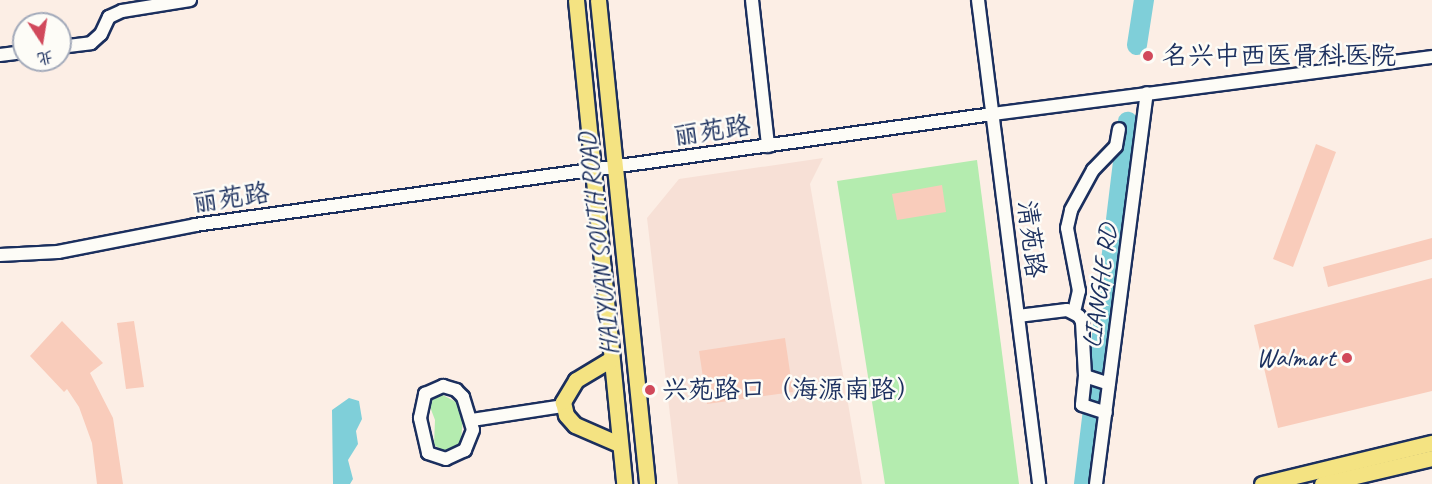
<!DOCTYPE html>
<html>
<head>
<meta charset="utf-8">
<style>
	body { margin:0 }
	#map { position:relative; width:1432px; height:484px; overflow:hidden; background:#fceee5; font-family:Caveat,"LXGW WenKai TC",sans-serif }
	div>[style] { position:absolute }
	.built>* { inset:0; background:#f7e0d6 }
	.green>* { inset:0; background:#b4ecaf }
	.water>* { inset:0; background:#7fcfd9 }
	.river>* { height:20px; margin:-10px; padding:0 10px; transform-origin:10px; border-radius:10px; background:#7fcfd9 }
	.building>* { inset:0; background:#f9ccbb }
	.roads { filter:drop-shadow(2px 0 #1b2f5e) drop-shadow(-2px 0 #1b2f5e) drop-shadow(0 2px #1b2f5e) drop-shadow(0 -2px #1b2f5e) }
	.minor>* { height:12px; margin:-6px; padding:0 6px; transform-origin:6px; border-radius:6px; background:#fdfcf7 }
	.major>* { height:15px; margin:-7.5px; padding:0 7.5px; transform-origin:7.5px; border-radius:7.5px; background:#f4e382 }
	.dots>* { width:16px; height:16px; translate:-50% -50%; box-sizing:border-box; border:3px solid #fdfcf7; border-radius:50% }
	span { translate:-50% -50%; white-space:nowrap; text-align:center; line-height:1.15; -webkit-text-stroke:5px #fdfcf7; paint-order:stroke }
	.poi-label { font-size:26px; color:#1b2f5e }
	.left { translate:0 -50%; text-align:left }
	.right { translate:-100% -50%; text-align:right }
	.street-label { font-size:26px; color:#1b2f5e }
	.north { position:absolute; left:12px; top:12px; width:60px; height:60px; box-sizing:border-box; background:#fdfcf7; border:2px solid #a3aaba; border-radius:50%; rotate:168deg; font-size:16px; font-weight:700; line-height:24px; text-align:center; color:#1b2f5e }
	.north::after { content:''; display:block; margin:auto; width:21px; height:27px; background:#d1495b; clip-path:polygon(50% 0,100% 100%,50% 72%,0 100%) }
</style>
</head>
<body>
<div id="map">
	<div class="built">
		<i style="clip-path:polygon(823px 158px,810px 184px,862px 484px,678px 484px,647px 218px,679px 179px)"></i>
	</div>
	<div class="green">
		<i style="clip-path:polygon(977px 160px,1019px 484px,885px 484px,837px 181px)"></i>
		<i style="clip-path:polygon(439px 393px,456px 402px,463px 419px,461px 440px,456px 447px,444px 451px,434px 445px,435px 420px,427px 399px)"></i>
	</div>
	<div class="water">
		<i style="clip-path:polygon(349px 398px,359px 401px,362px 419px,356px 431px,358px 444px,348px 460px,353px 479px,350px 484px,333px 484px,332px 410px)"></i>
	</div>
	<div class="river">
		<i style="left:1137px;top:45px;width:46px;rotate:-81.2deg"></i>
		<i style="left:1084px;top:484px;width:365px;rotate:-83.1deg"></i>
	</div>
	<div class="building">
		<i style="clip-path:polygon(1316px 144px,1336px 152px,1293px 267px,1273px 259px)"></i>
		<i style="clip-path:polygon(942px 185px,946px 212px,897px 220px,892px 194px)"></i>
		<i style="clip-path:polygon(1432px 238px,1432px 259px,1328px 287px,1323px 267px)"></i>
		<i style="clip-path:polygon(1432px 278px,1432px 391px,1278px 428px,1254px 325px)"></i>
		<i style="clip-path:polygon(62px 321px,103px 363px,90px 373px,113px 418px,123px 484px,97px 484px,92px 443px,79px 407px,67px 389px,64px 392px,30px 356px)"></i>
		<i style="clip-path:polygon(134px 321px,144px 387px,126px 389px,117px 323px)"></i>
		<i style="clip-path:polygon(785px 338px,793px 392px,707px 404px,699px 351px)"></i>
	</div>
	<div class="roads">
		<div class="minor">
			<i style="left:752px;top:0;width:147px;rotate:83.7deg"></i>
			<i style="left:978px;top:0;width:488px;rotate:82.8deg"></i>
			<i style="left:60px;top:47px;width:31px;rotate:-7deg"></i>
			<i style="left:91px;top:43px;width:13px;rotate:-42deg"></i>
			<i style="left:101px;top:34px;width:19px;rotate:-65deg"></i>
			<i style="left:109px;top:17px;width:14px;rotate:-25deg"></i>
			<i style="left:122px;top:11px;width:69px;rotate:-9.2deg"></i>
			<i style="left:0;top:55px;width:24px;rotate:-7deg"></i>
			<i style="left:0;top:255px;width:58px;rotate:-3deg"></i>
			<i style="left:58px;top:252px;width:140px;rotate:-11.1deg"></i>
			<i style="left:195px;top:225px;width:806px;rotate:-7.92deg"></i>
			<i style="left:993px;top:114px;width:443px;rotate:-7.4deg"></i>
			<i style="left:1074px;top:312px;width:22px;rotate:-77deg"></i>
			<i style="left:1079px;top:291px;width:64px;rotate:-100.8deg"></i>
			<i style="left:1067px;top:228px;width:18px;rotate:-77deg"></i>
			<i style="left:1071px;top:210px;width:46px;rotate:-61.2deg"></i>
			<i style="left:1093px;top:170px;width:33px;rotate:-46deg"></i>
			<i style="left:1116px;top:146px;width:17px;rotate:-80deg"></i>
			<i style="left:1018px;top:316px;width:49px;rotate:-7deg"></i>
			<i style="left:1067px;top:310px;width:13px;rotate:27deg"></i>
			<i style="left:1079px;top:316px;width:7px;rotate:63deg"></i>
			<i style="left:1082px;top:322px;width:54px;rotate:86.8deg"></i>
			<i style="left:1085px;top:376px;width:29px;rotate:96deg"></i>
			<i style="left:1082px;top:405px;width:25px;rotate:18deg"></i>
			<i style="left:1085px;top:376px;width:25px;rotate:18deg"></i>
			<i style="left:443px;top:386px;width:14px;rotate:17deg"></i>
			<i style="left:456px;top:390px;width:10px;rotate:45deg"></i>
			<i style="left:463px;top:397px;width:34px;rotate:73deg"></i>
			<i style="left:473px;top:430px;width:22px;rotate:112deg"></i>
			<i style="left:465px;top:450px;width:21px;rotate:155deg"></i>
			<i style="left:446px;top:459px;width:19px;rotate:-162deg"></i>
			<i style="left:428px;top:453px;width:36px;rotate:-103deg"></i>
			<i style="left:420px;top:418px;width:25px;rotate:-78deg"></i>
			<i style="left:425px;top:394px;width:20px;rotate:-24deg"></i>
			<i style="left:472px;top:420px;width:93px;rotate:-8.7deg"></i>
			<i style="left:1096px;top:484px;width:394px;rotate:-82.6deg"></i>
		</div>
		<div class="major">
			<i style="left:576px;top:0;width:486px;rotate:84.3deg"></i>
			<i style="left:598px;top:0;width:486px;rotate:84.2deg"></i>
			<i style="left:611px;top:359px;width:41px;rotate:149deg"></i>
			<i style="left:576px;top:380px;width:26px;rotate:121deg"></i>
			<i style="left:563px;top:402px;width:13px;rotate:77deg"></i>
			<i style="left:566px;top:415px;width:13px;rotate:48deg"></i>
			<i style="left:575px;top:425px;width:48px;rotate:23.4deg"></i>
			<i style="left:1262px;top:484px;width:175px;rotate:-13.6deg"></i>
			<i style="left:1322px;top:484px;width:113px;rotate:-13.3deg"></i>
		</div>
	</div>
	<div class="dots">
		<i style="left:1148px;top:56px;background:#d1495b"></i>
		<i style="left:1347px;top:358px;background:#d1495b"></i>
		<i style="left:650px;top:390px;background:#d1495b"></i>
	</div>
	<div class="poi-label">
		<span class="left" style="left:1162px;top:56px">名兴中西医骨科医院</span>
		<span class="right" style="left:1335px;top:358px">Walmart</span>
		<span class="left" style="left:662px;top:390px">兴苑路口（海源南路）</span>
	</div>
	<div class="street-label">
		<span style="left:712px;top:131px;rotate:-8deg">丽苑路</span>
		<span style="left:231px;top:198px;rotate:-8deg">丽苑路</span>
		<span style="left:1031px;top:239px;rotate:83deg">清苑路</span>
		<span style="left:599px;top:244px;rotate:-96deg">HAIYUAN SOUTH ROAD</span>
		<span style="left:1100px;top:286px;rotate:-82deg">LIANGHE RD</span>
	</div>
	<div class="north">北</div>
</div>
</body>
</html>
